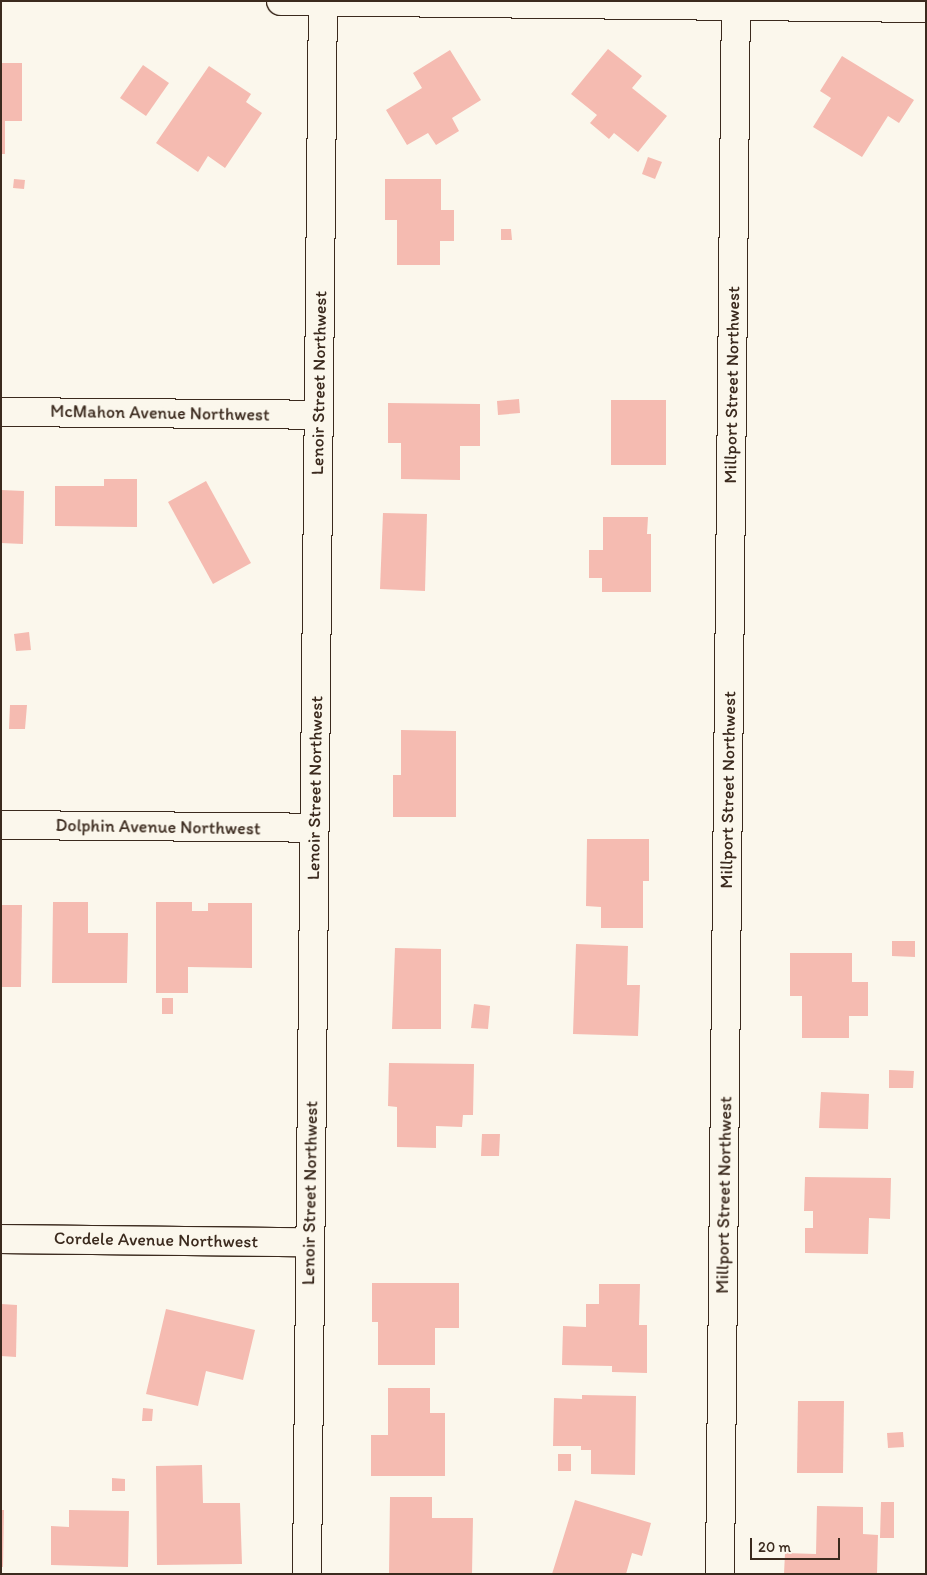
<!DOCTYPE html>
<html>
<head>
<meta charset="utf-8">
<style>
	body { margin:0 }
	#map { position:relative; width:927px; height:1575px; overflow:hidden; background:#fbf7ec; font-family:Itim,sans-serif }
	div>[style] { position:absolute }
	.building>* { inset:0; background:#f5bbb1 }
	.roads { filter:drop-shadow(1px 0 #3b2a1e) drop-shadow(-1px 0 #3b2a1e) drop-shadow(0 1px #3b2a1e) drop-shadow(0 -1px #3b2a1e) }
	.minor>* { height:28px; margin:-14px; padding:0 14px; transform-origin:14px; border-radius:14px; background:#fbf7ec }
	span { translate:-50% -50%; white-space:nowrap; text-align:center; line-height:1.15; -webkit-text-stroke:4.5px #fbf7ec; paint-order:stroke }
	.street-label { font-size:18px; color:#3b2a1e }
	.frame { position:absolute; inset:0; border:2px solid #3b2a1e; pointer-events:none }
	.scale { position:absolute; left:750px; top:1538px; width:90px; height:22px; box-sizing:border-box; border:2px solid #3b2a1e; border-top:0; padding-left:6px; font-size:15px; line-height:18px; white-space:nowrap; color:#3b2a1e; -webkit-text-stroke:4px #fbf7ec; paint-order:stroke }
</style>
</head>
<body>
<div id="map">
	<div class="building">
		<i style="clip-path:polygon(608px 49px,642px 76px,632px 88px,667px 116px,638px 152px,614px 133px,609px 139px,590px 123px,597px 115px,571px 94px)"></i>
		<i style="clip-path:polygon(450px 50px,481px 100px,452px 118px,459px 131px,436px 145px,428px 133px,407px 145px,386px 110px,422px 88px,413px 73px)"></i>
		<i style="clip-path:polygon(842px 56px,914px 100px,899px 123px,888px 116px,862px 157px,813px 127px,831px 98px,820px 91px)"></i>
		<i style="clip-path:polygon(1px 63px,22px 63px,22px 121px,5px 121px,5px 154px,1px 154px)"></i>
		<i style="clip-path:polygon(143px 65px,169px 83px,146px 116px,120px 98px)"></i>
		<i style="clip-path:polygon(209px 66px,251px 94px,246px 102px,262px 113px,225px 168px,208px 156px,198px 172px,156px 143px)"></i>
		<i style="clip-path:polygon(648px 157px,662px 162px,655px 179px,642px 174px)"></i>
		<i style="clip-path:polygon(14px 179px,25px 180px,24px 189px,13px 188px)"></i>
		<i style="clip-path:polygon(385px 179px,441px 179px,441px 210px,454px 210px,454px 241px,440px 241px,440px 265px,397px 265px,397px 220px,385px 220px)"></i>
		<i style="clip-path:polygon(501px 229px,511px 229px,512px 240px,501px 240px)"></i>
		<i style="clip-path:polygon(519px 399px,520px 413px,498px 415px,497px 401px)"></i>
		<i style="clip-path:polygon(611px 400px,666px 400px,666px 465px,611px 465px)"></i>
		<i style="clip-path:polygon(388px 403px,480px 404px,480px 446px,460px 446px,460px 480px,401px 479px,401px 443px,388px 443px)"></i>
		<i style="clip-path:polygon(104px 479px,137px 479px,137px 527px,55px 526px,55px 486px,104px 486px)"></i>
		<i style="clip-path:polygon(206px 481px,251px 563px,213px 584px,168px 502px)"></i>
		<i style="clip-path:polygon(1px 490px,24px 491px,23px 544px,1px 543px)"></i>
		<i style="clip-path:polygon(383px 513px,427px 514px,425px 591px,380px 589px)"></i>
		<i style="clip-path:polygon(603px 517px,648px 517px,647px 534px,651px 534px,651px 592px,602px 592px,602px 578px,589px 578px,589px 550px,603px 550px)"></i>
		<i style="clip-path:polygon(29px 632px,31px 650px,16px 651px,14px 634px)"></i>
		<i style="clip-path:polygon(10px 705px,27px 705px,25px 729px,9px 729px)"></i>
		<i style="clip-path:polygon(401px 730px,456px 731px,456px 817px,393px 817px,393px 775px,401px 775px)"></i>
		<i style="clip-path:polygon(587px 839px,649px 839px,649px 881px,643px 881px,643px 928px,601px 928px,601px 907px,586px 906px)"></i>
		<i style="clip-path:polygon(53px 902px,88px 902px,88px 933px,128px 933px,127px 983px,52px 983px)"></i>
		<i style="clip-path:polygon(156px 902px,192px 902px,192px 911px,208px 911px,208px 903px,252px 903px,252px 968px,188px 967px,188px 993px,156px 993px)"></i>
		<i style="clip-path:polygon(1px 905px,22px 905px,21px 987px,1px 987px)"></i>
		<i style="clip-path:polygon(892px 941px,915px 941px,915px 957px,892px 956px)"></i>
		<i style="clip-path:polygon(576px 944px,628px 946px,627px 985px,640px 985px,638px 1036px,573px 1034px)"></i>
		<i style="clip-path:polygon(395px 948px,441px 949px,441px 1029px,392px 1029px)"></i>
		<i style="clip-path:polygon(790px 953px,852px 953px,852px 982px,868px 982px,868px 1016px,849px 1016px,849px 1038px,802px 1038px,802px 996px,790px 996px)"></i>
		<i style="clip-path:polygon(162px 998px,173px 998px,173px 1014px,162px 1014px)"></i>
		<i style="clip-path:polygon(474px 1004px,490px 1006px,488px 1029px,471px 1028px)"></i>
		<i style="clip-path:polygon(389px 1063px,474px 1064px,473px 1115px,463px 1115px,462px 1127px,436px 1126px,436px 1148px,397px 1147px,397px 1107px,388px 1106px)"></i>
		<i style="clip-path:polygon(889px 1070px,914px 1071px,913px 1088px,889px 1088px)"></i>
		<i style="clip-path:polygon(821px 1092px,869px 1094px,868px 1129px,819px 1128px)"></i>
		<i style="clip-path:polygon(482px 1134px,500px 1134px,499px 1156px,481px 1156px)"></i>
		<i style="clip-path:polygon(805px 1177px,891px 1178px,890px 1219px,869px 1218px,868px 1254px,805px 1253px,805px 1228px,813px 1228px,813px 1211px,804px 1211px)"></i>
		<i style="clip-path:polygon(372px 1283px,459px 1283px,459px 1328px,435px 1328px,435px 1365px,378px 1365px,378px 1322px,372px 1322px)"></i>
		<i style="clip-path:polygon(599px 1284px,640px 1284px,639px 1325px,647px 1325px,647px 1373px,612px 1372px,612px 1366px,562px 1365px,563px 1326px,586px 1327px,586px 1304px,599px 1304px)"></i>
		<i style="clip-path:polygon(1px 1304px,17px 1305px,16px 1357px,1px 1356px)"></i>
		<i style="clip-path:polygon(166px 1309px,255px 1330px,243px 1380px,206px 1371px,198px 1406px,146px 1394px)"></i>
		<i style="clip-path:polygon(388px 1388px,430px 1388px,430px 1413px,445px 1413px,445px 1476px,371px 1476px,371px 1435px,388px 1435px)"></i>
		<i style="clip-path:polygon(582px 1395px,636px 1396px,635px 1475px,591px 1474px,591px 1450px,581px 1450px,581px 1446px,553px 1446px,554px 1398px,582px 1399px)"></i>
		<i style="clip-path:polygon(798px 1401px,844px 1401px,843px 1473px,797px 1473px)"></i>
		<i style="clip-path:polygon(143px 1408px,153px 1409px,152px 1421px,142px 1421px)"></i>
		<i style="clip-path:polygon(903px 1432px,904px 1447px,888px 1448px,887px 1433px)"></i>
		<i style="clip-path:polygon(558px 1454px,571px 1454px,571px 1471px,558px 1471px)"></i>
		<i style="clip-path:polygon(202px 1465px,203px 1503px,240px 1503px,242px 1564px,157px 1565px,156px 1466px)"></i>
		<i style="clip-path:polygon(112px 1478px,125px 1479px,125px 1491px,112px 1491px)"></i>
		<i style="clip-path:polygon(390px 1497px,432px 1497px,432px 1518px,473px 1518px,472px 1574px,389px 1574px)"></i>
		<i style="clip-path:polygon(575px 1500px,651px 1523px,642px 1556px,632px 1553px,626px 1574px,552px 1574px)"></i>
		<i style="clip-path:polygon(881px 1502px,894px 1502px,894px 1538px,880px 1538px)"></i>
		<i style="clip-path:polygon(817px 1506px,863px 1507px,863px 1534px,878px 1535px,877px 1574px,784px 1574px,785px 1553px,816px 1554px)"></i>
		<i style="clip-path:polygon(1px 1510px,4px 1510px,3px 1567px,1px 1567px)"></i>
		<i style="clip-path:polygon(69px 1510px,129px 1511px,128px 1567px,51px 1565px,51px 1526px,69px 1527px)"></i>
	</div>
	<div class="roads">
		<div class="minor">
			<i style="left:281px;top:1px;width:645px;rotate:0.62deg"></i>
			<i style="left:1px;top:412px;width:317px;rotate:0.5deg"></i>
			<i style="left:1px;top:825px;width:313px;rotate:0.5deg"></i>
			<i style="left:1px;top:1239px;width:309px;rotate:0.6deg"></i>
			<i style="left:307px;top:1574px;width:1572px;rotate:-89.42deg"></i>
			<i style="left:720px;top:1574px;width:1568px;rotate:-89.42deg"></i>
		</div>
	</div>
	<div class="street-label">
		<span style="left:319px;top:383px;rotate:-89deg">Lenoir Street Northwest</span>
		<span style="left:732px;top:385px;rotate:-89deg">Millport Street Northwest</span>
		<span style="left:160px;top:413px;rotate:1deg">McMahon Avenue Northwest</span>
		<span style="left:315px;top:788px;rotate:-89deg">Lenoir Street Northwest</span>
		<span style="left:728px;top:790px;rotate:-89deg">Millport Street Northwest</span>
		<span style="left:158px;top:827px;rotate:1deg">Dolphin Avenue Northwest</span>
		<span style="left:310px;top:1193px;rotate:-89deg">Lenoir Street Northwest</span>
		<span style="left:724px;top:1195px;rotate:-89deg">Millport Street Northwest</span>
		<span style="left:156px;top:1240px;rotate:1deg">Cordele Avenue Northwest</span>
	</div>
	<div class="frame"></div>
	<div class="scale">20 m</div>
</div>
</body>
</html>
